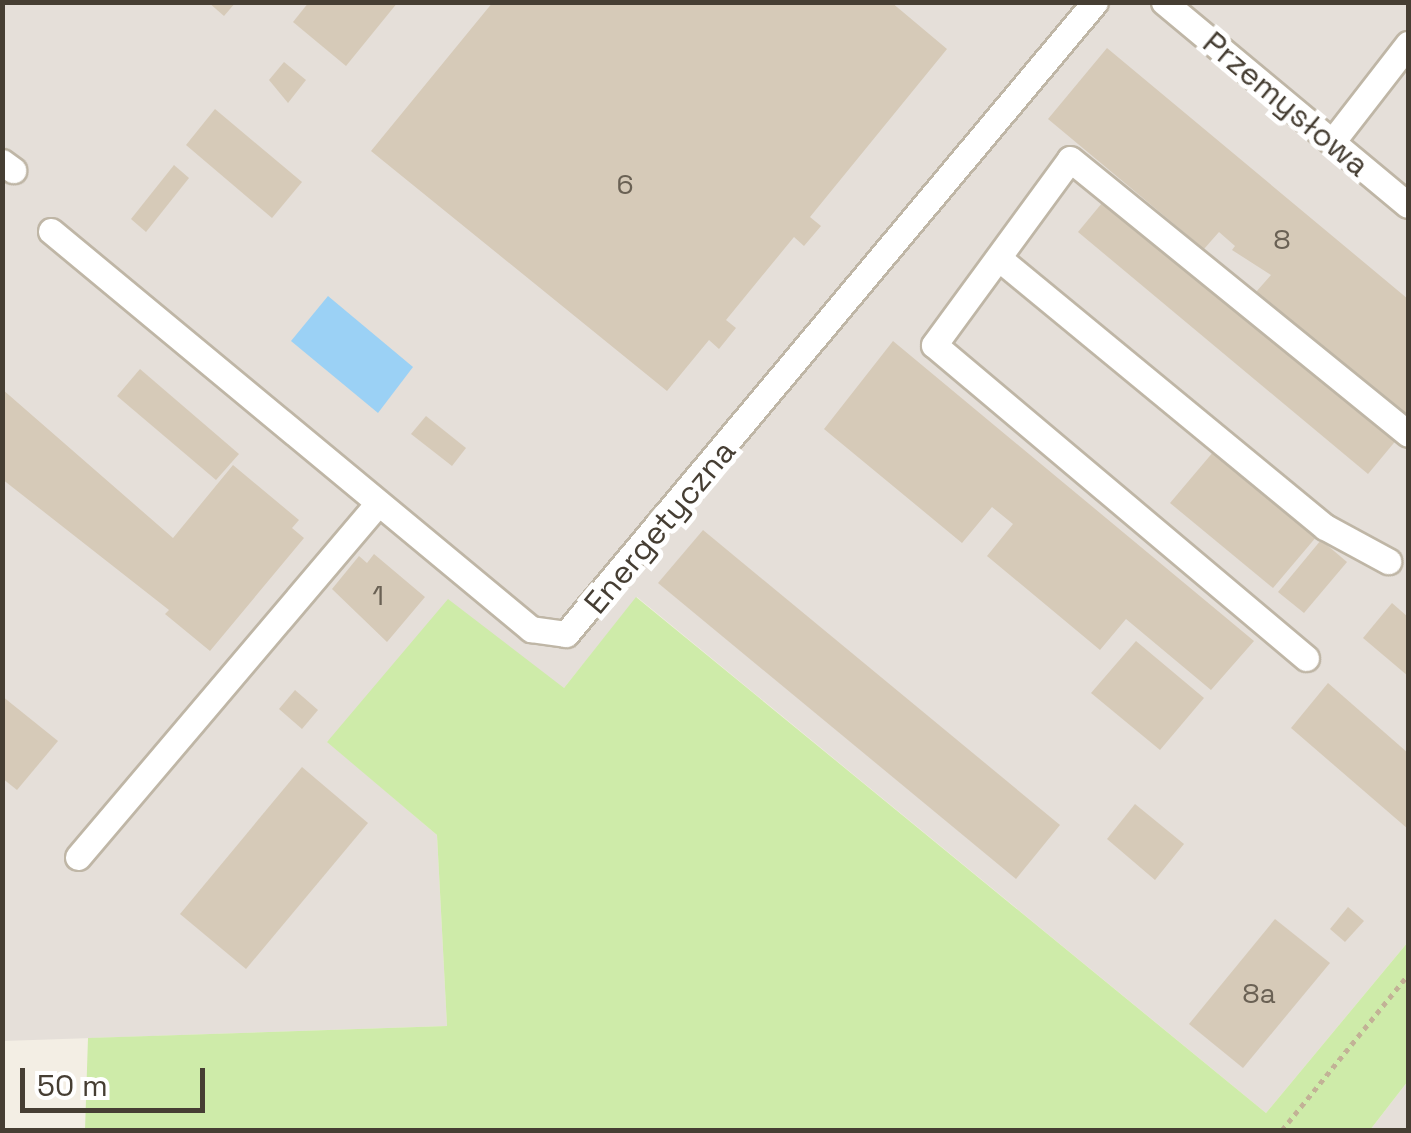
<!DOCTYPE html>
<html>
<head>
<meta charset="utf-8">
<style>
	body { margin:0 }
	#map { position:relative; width:1411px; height:1133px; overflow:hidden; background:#f3eee4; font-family:"Space Grotesk",sans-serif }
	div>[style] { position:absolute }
	.industrial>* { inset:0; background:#e5dfd9 }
	.green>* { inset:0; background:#ceeba9 }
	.water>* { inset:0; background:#9bd1f5 }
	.building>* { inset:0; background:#d6cab8 }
	.path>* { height:5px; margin-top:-2.5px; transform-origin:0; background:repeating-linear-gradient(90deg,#c2b296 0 5px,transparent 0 10px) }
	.roads { filter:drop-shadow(2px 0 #bfb6a6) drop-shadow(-2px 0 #bfb6a6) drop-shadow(0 2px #bfb6a6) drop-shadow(0 -2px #bfb6a6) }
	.minor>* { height:25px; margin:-12.5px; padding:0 12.5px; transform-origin:12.5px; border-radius:12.5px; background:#fff }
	span { translate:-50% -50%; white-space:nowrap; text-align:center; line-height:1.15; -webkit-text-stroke:10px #fff; paint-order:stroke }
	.number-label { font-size:28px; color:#6a6154 }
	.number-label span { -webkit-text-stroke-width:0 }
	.street-label { font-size:32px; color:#463e33 }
	.frame { position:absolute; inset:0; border:5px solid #463e33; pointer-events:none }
	.scale { position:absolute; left:20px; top:1068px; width:185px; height:45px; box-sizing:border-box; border:5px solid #463e33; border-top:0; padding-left:12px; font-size:30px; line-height:35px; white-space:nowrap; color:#463e33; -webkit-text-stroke:8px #fff; paint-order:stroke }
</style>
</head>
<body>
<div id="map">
	<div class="industrial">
		<i style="clip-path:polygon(2px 3px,1408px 3px,1408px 942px,1266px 1113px,637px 597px,564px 688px,327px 741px,437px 835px,447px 1026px,3px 1041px)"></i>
		<i style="clip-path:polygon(1408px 1081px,1408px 1130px,1370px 1130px)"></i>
	</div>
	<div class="green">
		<i style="clip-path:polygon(636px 597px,1266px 1113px,1408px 942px,1408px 1081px,1370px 1130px,85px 1130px,88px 1038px,447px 1026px,437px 835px,327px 742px,448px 599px,564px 688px)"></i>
	</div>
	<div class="water">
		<i style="clip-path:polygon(328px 296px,413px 367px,378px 413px,291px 341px)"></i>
	</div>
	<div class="building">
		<i style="clip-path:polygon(208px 2px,236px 2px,224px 16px)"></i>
		<i style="clip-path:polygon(309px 2px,398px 2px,346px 66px,293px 22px)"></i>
		<i style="clip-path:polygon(493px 2px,891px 2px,947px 49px,810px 217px,821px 226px,804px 246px,794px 237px,726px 320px,736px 328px,719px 349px,709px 340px,667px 391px,371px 151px)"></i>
		<i style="clip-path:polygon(1107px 48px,1408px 299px,1408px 419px,1256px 292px,1271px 275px,1232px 250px,1235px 246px,1219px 232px,1204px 249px,1048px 119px)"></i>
		<i style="clip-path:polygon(284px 62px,306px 80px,288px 103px,269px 80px)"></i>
		<i style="clip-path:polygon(215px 109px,302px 182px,272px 218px,186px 145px)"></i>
		<i style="clip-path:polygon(174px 165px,189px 178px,146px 232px,131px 219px)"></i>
		<i style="clip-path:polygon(1107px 197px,1398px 438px,1368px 474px,1078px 232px)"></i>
		<i style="clip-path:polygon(893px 341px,1254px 641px,1211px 690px,1126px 619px,1100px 650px,987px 556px,1013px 524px,992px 507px,962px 543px,824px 429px)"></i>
		<i style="clip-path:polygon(140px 369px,239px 454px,216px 480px,117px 396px)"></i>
		<i style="clip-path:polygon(2px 389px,173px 538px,233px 465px,299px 520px,292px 528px,304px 538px,210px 651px,165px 614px,169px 610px,2px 479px)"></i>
		<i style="clip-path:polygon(426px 416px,466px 448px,452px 466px,411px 434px)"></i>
		<i style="clip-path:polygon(1214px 451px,1317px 536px,1273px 588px,1170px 503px)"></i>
		<i style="clip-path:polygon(703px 530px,1060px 825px,1016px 879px,658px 583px)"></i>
		<i style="clip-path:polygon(1321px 540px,1347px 562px,1304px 613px,1278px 592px)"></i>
		<i style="clip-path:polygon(374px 554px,425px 597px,387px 642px,332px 589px,359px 556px,367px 563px)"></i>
		<i style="clip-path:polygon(1392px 603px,1408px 617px,1408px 676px,1363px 638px)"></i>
		<i style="clip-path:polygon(1136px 641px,1204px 698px,1160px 750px,1091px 693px)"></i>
		<i style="clip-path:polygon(1328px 683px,1408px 753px,1408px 829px,1291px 728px)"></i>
		<i style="clip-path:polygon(295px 690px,318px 710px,302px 729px,279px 709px)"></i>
		<i style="clip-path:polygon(2px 696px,58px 741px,17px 790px,2px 778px)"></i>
		<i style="clip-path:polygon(302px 767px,368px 823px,246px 969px,180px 914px)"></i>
		<i style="clip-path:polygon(1135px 804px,1184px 844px,1155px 880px,1107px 839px)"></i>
		<i style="clip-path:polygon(1348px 907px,1364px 921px,1345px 942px,1330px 929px)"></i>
		<i style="clip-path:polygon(1275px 919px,1330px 963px,1243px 1068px,1189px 1024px)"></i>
	</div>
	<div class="path">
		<i style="left:1282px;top:1130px;width:200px;rotate:-50.9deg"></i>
	</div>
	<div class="roads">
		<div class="minor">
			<i style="left:1164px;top:2px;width:317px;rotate:39.8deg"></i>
			<i style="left:1332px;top:142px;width:124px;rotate:-52.2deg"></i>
			<i style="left:2px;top:162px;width:14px;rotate:36deg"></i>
			<i style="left:51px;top:231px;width:624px;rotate:39.66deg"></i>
			<i style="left:531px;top:629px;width:35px;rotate:8deg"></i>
			<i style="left:566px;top:634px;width:824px;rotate:-50.07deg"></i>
			<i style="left:1001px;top:260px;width:420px;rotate:39.5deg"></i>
			<i style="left:1325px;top:527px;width:72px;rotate:28.4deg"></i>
			<i style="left:1306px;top:658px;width:486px;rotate:-139.9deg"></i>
			<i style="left:934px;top:345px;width:230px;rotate:-53.8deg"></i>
			<i style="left:1070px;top:159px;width:436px;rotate:39.1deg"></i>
			<i style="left:78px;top:857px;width:464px;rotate:-49.7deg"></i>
		</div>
	</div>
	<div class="number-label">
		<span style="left:625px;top:184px">6</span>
		<span style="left:1282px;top:239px">8</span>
		<span style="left:378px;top:595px">1</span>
		<span style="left:1259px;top:993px">8a</span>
	</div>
	<div class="street-label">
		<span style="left:1286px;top:104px;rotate:40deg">Przemysłowa</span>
		<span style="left:660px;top:527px;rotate:-50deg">Energetyczna</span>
	</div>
	<div class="frame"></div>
	<div class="scale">50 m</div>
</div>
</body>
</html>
